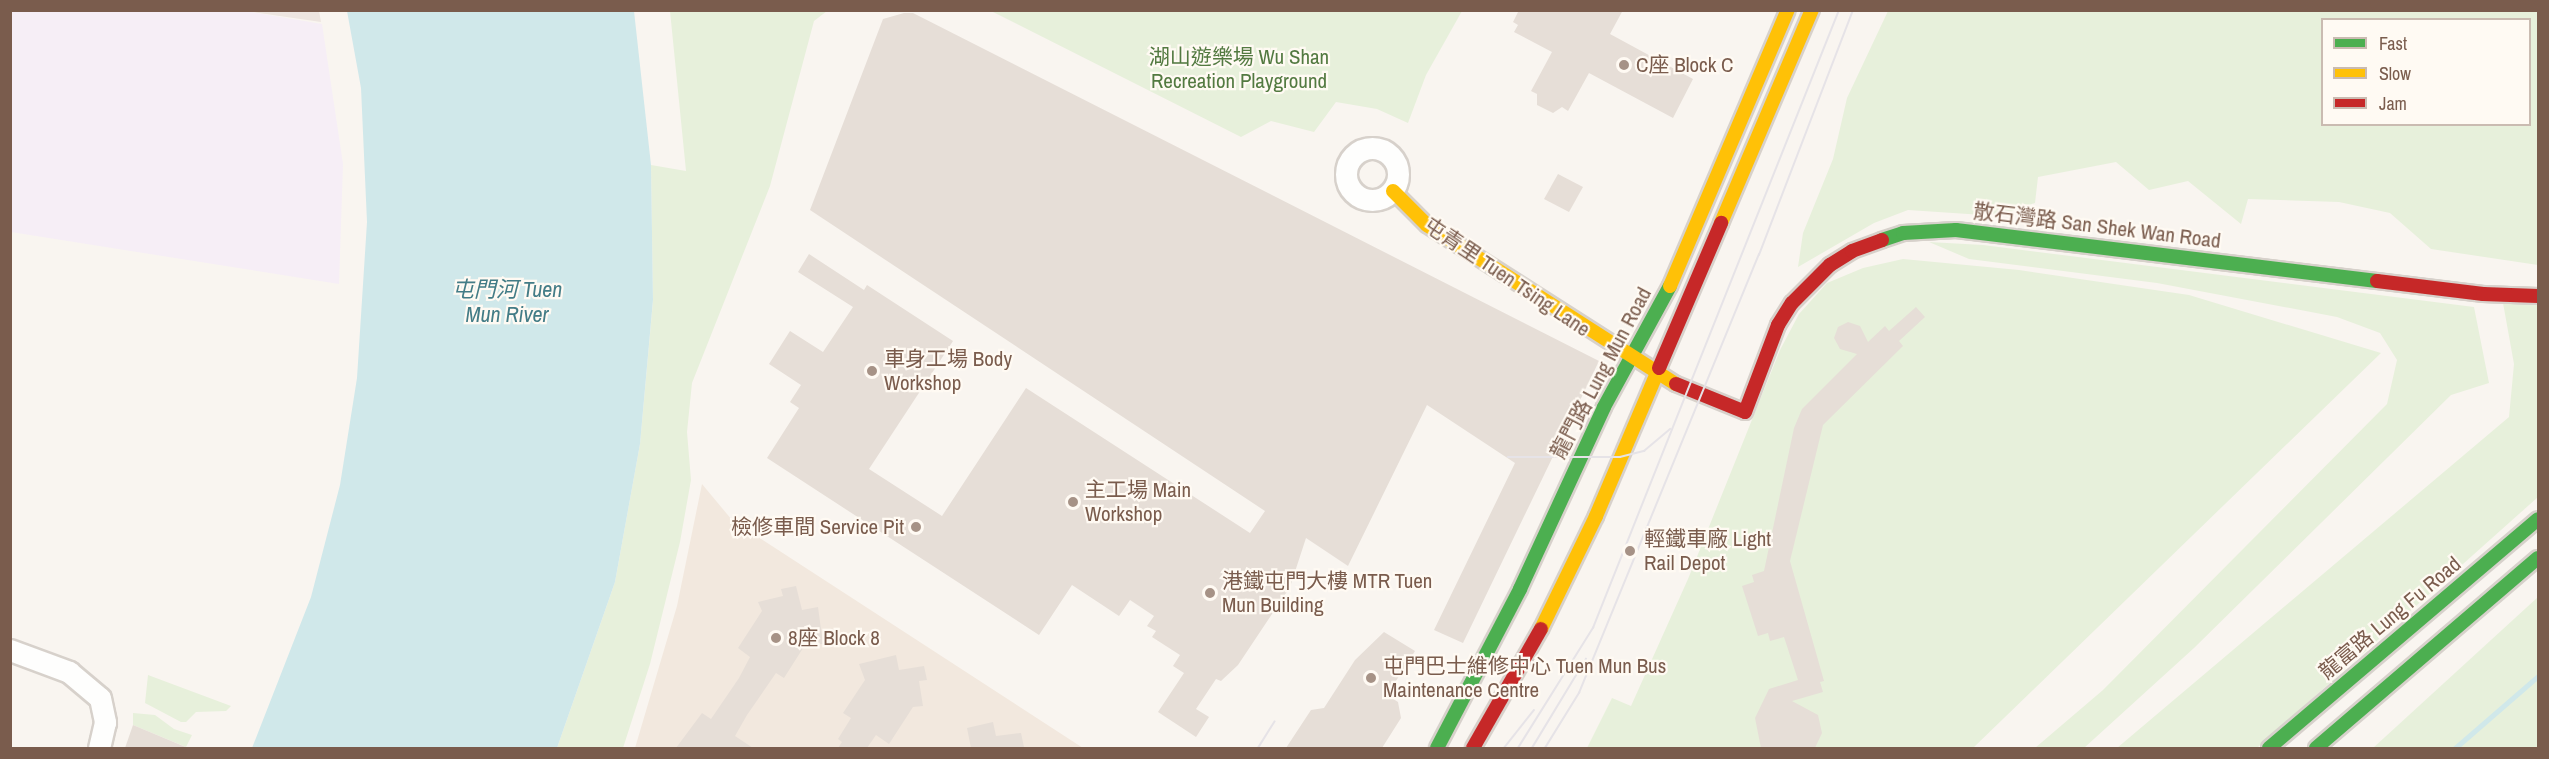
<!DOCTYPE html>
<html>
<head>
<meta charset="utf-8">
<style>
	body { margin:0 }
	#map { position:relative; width:2549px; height:759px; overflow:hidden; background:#f9f5f0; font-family:"Archivo Narrow","Noto Sans TC",sans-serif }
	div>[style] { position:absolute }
	.residential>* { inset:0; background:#f2e8de }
	.industrial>* { inset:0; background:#ede5e0 }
	.education>* { inset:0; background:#f6eef6 }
	.green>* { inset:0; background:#e7f0db }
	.water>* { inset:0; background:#d0e8ea }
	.stream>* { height:5px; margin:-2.5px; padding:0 2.5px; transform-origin:2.5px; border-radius:2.5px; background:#d0e8ea }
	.building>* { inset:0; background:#e6ded7 }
	.roads { filter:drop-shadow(2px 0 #d7d1cb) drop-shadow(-2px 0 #d7d1cb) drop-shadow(0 2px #d7d1cb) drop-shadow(0 -2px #d7d1cb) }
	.street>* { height:21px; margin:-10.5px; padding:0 10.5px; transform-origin:10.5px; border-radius:10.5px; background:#fefefd }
	.street>.ring { margin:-10.5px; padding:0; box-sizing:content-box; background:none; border:21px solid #fefefd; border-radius:50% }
	.fast>* { height:14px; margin:-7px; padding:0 7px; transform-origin:7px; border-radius:7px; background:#4caf50 }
	.slow>* { height:14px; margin:-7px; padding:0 7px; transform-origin:7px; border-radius:7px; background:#ffc107 }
	.jam>* { height:14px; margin:-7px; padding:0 7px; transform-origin:7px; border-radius:7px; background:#c62828 }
	.tram>* { height:1.5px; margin:-0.75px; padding:0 0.75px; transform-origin:0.75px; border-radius:0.75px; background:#e6e3e7 }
	.dots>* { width:16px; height:16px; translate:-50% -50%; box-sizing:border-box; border:3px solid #fffaf3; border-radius:50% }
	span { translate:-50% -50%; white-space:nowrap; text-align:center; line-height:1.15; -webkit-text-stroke:4.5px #fffaf3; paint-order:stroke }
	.park-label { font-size:21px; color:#537a41 }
	.poi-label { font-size:21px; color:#7a5c4d }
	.left { translate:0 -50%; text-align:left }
	.right { translate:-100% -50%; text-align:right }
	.street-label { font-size:21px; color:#7a5c4d }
	.water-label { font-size:22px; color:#437c86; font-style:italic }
	.frame { position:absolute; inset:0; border:12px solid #7a5c4d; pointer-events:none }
	.legend { position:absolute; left:2321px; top:18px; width:210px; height:108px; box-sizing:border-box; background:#fffaf3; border:2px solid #cabbb1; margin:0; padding:8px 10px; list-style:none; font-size:18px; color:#7a5c4d }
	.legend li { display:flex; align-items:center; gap:12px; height:30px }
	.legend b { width:30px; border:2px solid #cabbb1 }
</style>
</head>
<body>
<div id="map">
	<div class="residential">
		<i style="clip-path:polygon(702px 484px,732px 520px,1083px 748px,635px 748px,677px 606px)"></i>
	</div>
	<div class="industrial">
		<i style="clip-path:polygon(245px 11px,319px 11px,321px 22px)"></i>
	</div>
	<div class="education">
		<i style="clip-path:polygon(245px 11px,322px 24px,343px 164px,339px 284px,11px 232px,11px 11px)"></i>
	</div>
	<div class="green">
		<i style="clip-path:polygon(670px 11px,827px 11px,814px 21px,770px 186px,692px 383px,687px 432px,691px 480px,680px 542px,650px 664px,623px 748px,557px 748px,615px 582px,640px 444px,653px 301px,651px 165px,686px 171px)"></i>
		<i style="clip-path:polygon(991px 11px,1462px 10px,1462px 11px,1426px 75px,1408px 123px,1377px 109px,1336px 102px,1314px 132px,1271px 121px,1241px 137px)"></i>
		<i style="clip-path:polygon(evenodd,1888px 11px,2538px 11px,2538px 265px,2431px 249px,2390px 213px,2339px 202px,2248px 199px,2241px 224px,2188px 181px,2149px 190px,2116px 162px,2038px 177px,2035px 203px,1998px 216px,1908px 210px,1874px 223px,1798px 267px,1803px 233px,1833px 159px,1847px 98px,1888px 11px,2322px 20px,2530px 20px,2530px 124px,2322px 124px,2322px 20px)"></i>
		<i style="clip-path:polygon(1929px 242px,1983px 245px,2474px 307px,2489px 383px,2451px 395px,2194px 648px,2084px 748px,2035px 748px,2103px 690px,2387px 404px,2397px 360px,2380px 333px,2337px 317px,2157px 283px,1969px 259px)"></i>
		<i style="clip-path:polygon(1903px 259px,2019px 270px,2189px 295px,2381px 353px,1973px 748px,1587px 748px,1612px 698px,1631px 706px,1688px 579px,1780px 350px,1799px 314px,1827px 283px,1863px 268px)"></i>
		<i style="clip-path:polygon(2503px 303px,2538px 303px,2538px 497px,2257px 748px,2117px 748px,2509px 417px,2514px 364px)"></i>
		<i style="clip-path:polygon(2538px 597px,2538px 748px,2373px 748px)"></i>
		<i style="clip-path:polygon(148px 675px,231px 706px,226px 711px,196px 712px,186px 722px,181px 722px,145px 703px)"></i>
		<i style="clip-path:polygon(133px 713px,155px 715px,174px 729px,192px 735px,186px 747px,133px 725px)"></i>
	</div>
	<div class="water">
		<i style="clip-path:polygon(347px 11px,634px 11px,651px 165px,653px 300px,640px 444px,615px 582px,557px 748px,252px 748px,311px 597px,340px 485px,357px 378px,367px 222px,361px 88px)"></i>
	</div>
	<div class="stream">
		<i style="left:2455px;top:748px;width:110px;rotate:-40.9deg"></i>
	</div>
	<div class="building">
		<i style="clip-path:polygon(1519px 10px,1623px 10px,1610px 34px,1693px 79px,1673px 118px,1589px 73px,1568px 111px,1562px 107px,1553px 113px,1537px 105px,1537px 94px,1531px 91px,1552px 52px,1514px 32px,1518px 25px,1513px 22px)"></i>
		<i style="clip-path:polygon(904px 13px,913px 13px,1599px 361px,1463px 643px,1434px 630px,1515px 463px,1427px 405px,1348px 566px,1306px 538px,1290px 587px,1238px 665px,1221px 681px,1216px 679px,1196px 709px,1209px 717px,1196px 737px,1158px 712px,1184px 673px,1173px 666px,1180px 655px,1152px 637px,1156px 631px,1147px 626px,1154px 616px,1130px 600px,1119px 616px,1072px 585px,1039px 635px,767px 458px,799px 408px,790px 402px,801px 385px,769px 364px,790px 331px,823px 352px,853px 307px,798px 272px,809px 254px,864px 290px,867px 285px,953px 341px,869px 469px,942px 516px,1026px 388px,1250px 533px,1265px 511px,810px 210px,883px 19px)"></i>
		<i style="clip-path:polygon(1558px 174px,1583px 187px,1569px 212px,1544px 199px)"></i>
		<i style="clip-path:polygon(1916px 307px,1925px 317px,1899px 341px,1903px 346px,1823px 425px,1790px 561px,1824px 681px,1820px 682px,1823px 692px,1792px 701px,1818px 715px,1822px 733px,1815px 748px,1761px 748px,1755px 718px,1769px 689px,1798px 680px,1784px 637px,1770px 641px,1768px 633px,1758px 636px,1742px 586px,1754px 582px,1752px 575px,1764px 571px,1794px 428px,1802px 409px,1857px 354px,1840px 349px,1834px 338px,1838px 327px,1848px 322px,1860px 326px,1868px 342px,1885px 326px,1889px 331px)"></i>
		<i style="clip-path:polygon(796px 586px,802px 610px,818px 607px,823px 644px,805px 645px,784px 678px,776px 673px,747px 715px,735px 736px,753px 748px,676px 748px,702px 713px,711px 719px,739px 678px,750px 657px,738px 648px,762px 611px,758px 602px,783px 596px,781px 589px)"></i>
		<i style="clip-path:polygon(1384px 632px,1415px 651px,1387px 695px,1398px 702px,1401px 718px,1382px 748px,1286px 748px,1311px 710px,1324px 708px,1355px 660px)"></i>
		<i style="clip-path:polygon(896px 655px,899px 670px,924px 666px,927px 680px,919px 681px,923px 706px,913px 707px,889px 744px,876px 735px,867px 748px,838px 748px,842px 742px,838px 739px,851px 718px,843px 713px,865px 680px,859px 664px)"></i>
		<i style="clip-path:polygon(993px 722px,996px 736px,1021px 733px,1024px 747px,971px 748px,967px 728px)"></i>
		<i style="clip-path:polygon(133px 725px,188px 748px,125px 748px)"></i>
	</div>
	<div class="roads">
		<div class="street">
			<i class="ring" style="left:1346px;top:148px;width:31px;height:31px"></i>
			<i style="left:10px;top:650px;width:63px;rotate:20.4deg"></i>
			<i style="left:69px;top:672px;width:40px;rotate:40deg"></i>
			<i style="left:100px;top:698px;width:25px;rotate:78deg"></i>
			<i style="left:105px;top:722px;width:27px;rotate:103deg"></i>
		</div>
		<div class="fast">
			<i style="left:1882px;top:240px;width:22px;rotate:-18deg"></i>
			<i style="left:1903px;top:233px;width:53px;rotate:-3.2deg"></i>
			<i style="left:1956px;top:230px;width:424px;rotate:6.9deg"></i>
			<i style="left:1437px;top:748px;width:179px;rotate:-62.4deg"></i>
			<i style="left:1520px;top:589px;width:200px;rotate:-65.2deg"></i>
			<i style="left:1604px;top:407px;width:138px;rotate:-61.4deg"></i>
			<i style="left:2269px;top:748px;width:353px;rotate:-40.4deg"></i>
			<i style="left:2316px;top:748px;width:292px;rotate:-40.6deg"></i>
		</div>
		<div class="slow">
			<i style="left:1393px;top:191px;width:48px;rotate:45deg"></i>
			<i style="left:1427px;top:225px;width:295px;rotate:32.6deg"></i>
			<i style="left:1721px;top:223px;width:232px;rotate:-66.9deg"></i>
			<i style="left:1670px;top:286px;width:300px;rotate:-66.9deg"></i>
			<i style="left:1541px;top:629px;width:126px;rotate:-64deg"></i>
			<i style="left:1596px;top:516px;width:161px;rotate:-66.9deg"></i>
		</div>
		<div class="jam">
			<i style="left:2377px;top:281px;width:107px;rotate:7deg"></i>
			<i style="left:2483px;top:294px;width:55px;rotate:2.1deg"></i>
			<i style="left:1659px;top:368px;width:158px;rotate:-66.8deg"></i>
			<i style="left:1676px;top:384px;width:74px;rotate:22.1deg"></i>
			<i style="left:1745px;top:412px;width:93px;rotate:-69.2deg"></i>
			<i style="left:1778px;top:325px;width:26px;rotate:-58deg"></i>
			<i style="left:1792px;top:303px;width:54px;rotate:-45deg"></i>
			<i style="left:1830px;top:265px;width:26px;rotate:-32deg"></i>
			<i style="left:1852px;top:251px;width:32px;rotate:-20deg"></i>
			<i style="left:1473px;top:748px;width:137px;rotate:-60.3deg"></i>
		</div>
	</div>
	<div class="tram">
		<i style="left:1508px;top:457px;width:112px"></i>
		<i style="left:1620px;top:457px;width:25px;rotate:-14deg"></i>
		<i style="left:1644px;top:451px;width:34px;rotate:-40deg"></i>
		<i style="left:1258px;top:748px;width:31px;rotate:-58deg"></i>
		<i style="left:1504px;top:748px;width:48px;rotate:-51.7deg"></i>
		<i style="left:1518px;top:748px;width:142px;rotate:-58deg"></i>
		<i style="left:1593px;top:628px;width:665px;rotate:-68.29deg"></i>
		<i style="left:1532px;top:748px;width:104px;rotate:-58.8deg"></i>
		<i style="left:1545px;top:748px;width:65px;rotate:-58.3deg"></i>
		<i style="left:1579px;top:693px;width:474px;rotate:-67.7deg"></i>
		<i style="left:1759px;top:255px;width:262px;rotate:-69deg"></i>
	</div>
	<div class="dots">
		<i style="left:1624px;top:65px;background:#a69286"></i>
		<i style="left:872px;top:371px;background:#a69286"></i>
		<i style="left:1073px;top:502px;background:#a69286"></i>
		<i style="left:916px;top:527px;background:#a69286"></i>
		<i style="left:1630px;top:551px;background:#a69286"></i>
		<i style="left:1210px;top:593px;background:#a69286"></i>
		<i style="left:776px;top:638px;background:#a69286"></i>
		<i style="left:1371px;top:678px;background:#a69286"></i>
	</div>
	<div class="park-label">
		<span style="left:1239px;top:69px">湖山遊樂場 Wu Shan<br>Recreation Playground</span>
	</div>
	<div class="poi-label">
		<span class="left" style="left:1636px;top:65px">C座 Block C</span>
		<span class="left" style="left:884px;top:371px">車身工場 Body<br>Workshop</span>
		<span class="left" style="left:1085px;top:502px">主工場 Main<br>Workshop</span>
		<span class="right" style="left:904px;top:527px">檢修車間 Service Pit</span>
		<span class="left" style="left:1644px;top:551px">輕鐵車廠 Light<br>Rail Depot</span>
		<span class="left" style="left:1222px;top:593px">港鐵屯門大樓 MTR Tuen<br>Mun Building</span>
		<span class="left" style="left:788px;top:638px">8座 Block 8</span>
		<span class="left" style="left:1383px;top:678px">屯門巴士維修中心 Tuen Mun Bus<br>Maintenance Centre</span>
	</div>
	<div class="street-label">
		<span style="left:2097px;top:226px;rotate:7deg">散石灣路 San Shek Wan Road</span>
		<span style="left:1507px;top:277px;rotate:34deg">屯青里 Tuen Tsing Lane</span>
		<span style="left:1601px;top:373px;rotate:-62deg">龍門路 Lung Mun Road</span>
		<span style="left:2390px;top:618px;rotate:-40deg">龍富路 Lung Fu Road</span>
	</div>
	<div class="water-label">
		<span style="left:507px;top:302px">屯門河 Tuen<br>Mun River</span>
	</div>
	<div class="frame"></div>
	<ul class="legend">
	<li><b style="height:8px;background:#4caf50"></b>Fast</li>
	<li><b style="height:8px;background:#ffc107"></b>Slow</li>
	<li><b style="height:8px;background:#c62828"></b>Jam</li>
	</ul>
</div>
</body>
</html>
